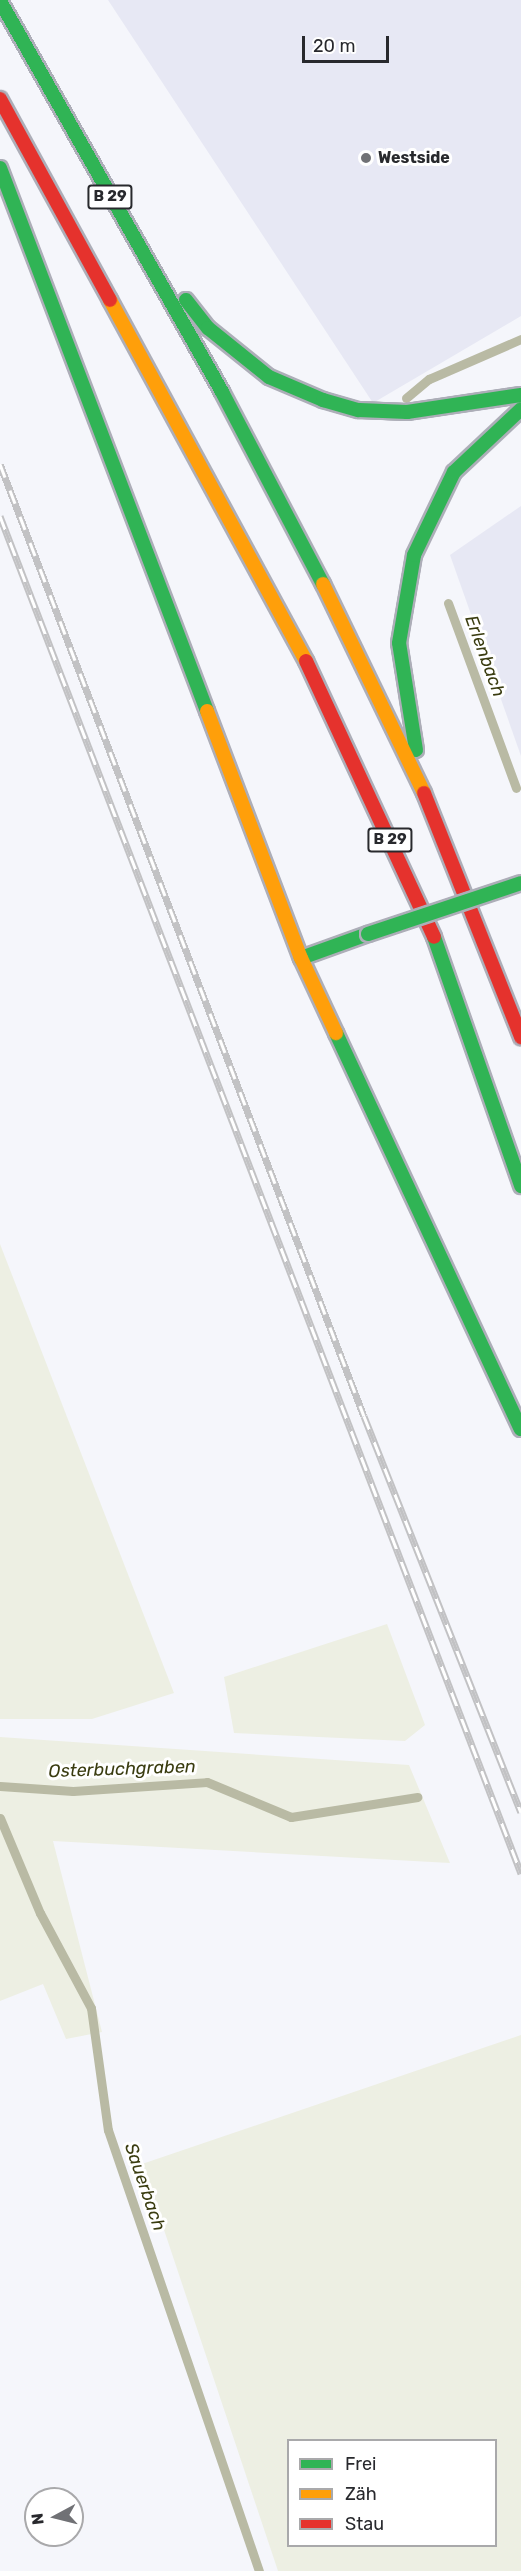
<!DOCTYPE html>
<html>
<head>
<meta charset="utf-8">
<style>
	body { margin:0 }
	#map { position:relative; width:521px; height:2571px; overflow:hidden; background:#f5f6fb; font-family:Rubik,sans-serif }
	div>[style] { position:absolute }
	.built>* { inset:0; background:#e7e8f4 }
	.green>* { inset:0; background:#edefe3 }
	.stream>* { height:9px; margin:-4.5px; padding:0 4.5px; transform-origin:4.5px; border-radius:4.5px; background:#b9baa4 }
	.roads { filter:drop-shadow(2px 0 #adaeb8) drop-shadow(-2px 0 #adaeb8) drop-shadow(0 2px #adaeb8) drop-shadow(0 -2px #adaeb8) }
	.fast>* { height:14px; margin:-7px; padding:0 7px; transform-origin:7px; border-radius:7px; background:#30b455 }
	.slow>* { height:14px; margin:-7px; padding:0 7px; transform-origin:7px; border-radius:7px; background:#ff9f0a }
	.jam>* { height:14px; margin:-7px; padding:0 7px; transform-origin:7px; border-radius:7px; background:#e5322d }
	.rail>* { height:7px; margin-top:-3.5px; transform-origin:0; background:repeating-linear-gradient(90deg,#fff 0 14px,#c2c2c4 0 28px); box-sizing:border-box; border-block:2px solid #c2c2c4 }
	.bridges { filter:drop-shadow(2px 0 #adaeb8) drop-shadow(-2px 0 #adaeb8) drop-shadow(0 2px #adaeb8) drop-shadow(0 -2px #adaeb8) }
	.fast-bridge>* { height:14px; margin:-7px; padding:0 7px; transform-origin:7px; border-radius:7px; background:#30b455 }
	.dots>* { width:16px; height:16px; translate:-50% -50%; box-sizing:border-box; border:3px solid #fff; border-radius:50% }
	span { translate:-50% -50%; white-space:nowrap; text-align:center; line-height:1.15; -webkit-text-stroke:6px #fff; paint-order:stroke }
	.shield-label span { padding:2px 4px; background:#fff; border:2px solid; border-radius:4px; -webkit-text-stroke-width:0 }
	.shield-label { font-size:15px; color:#28292d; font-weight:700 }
	.poi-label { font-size:16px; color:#28292d; font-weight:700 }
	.left { translate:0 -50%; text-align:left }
	.water-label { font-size:18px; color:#3a3c10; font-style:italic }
	.legend { position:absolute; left:287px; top:2439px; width:210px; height:108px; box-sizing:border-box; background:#fff; border:2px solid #a9a9ab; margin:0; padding:8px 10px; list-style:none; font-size:18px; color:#28292d }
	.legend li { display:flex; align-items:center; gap:12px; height:30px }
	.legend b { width:30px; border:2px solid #a9a9ab }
	.north { position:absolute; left:24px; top:2487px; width:60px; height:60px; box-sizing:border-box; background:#fff; border:2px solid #a9a9ab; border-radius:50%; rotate:263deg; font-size:16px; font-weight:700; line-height:24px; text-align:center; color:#28292d }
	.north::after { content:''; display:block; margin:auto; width:21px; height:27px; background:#707175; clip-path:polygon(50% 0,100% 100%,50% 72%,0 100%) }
	.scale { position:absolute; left:302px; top:36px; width:87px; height:27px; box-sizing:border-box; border:3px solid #28292d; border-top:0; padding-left:8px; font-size:18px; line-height:21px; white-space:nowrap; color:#28292d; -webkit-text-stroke:4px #fff; paint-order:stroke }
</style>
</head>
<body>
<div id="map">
	<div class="built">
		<i style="clip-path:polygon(108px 0,521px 0,521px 316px,373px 403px)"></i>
		<i style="clip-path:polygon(521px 506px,521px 756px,450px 555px)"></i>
	</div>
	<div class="green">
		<i style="clip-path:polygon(0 1244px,174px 1693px,92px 1719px,0 1719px)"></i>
		<i style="clip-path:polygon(387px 1624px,425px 1725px,405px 1741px,234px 1733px,224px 1677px)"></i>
		<i style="clip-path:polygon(0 1737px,409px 1765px,450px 1863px,53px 1841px,102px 2032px,66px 2039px,43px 1984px,0 2001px)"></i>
		<i style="clip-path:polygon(evenodd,521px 2035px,521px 2571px,278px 2571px,142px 2164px,521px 2035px,288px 2440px,496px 2440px,496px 2546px,288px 2546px,288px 2440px)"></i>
	</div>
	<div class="stream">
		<i style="left:406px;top:398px;width:30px;rotate:-40deg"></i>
		<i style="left:429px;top:379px;width:100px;rotate:-23.5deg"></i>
		<i style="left:448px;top:603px;width:197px;rotate:69.8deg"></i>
		<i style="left:0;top:1786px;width:73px;rotate:3.9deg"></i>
		<i style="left:73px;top:1791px;width:134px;rotate:-3.8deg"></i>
		<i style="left:207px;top:1782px;width:91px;rotate:22.6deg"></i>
		<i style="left:291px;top:1817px;width:128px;rotate:-9deg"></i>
		<i style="left:0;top:1818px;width:103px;rotate:67.2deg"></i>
		<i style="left:40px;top:1913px;width:108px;rotate:61.8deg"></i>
		<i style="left:91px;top:2008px;width:123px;rotate:82.1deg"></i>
		<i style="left:108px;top:2130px;width:466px;rotate:71.1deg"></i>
	</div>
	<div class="roads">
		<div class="fast">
			<i style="left:0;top:1px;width:450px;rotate:60.4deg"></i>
			<i style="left:222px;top:392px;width:217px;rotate:62.3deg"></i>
			<i style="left:0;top:168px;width:581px;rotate:69.13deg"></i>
			<i style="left:186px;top:300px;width:36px;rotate:52deg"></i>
			<i style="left:208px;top:328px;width:78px;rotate:38.8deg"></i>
			<i style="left:269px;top:377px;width:59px;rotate:23.1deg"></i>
			<i style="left:323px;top:400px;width:37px;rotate:16deg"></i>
			<i style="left:359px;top:410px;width:48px;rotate:2.4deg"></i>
			<i style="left:407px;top:412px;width:115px;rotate:-8.5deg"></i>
			<i style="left:416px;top:750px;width:108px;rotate:-99deg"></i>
			<i style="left:399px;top:643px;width:89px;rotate:-80.3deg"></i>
			<i style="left:414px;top:555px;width:92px;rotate:-64.3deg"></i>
			<i style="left:454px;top:472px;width:92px;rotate:-43.2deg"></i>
			<i style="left:434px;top:937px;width:264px;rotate:70.7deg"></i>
			<i style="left:301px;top:958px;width:71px;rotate:-19.7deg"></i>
			<i style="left:336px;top:1033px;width:437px;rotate:65deg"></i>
		</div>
		<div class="slow">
			<i style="left:110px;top:300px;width:411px;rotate:61.5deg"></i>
			<i style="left:323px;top:584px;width:232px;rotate:64.2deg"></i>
			<i style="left:207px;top:711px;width:264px;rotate:69.2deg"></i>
			<i style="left:301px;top:958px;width:83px;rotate:65deg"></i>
		</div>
		<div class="jam">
			<i style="left:0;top:99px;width:229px;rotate:61.3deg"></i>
			<i style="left:306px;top:661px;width:304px;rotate:65.1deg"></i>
			<i style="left:424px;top:793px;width:263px;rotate:68.3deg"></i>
		</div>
	</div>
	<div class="rail">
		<i style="left:0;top:464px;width:1019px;rotate:69.08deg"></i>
		<i style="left:364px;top:1416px;width:426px;rotate:68.4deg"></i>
		<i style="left:0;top:516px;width:1454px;rotate:69deg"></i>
	</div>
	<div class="bridges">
		<div class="fast-bridge">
			<i style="left:368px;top:934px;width:161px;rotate:-18.4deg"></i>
		</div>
	</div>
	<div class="dots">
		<i style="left:366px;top:158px;background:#707175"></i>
	</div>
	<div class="shield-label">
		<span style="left:110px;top:197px">B 29</span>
		<span style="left:390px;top:840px">B 29</span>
	</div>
	<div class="poi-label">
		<span class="left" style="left:378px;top:158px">Westside</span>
	</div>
	<div class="water-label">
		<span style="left:485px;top:656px;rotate:70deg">Erlenbach</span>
		<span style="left:122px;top:1769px;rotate:-2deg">Osterbuchgraben</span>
		<span style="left:145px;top:2187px;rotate:71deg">Sauerbach</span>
	</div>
	<ul class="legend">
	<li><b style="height:8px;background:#30b455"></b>Frei</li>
	<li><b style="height:8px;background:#ff9f0a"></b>Zäh</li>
	<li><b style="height:8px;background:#e5322d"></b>Stau</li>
	</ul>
	<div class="north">N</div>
	<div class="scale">20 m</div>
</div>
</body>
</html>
